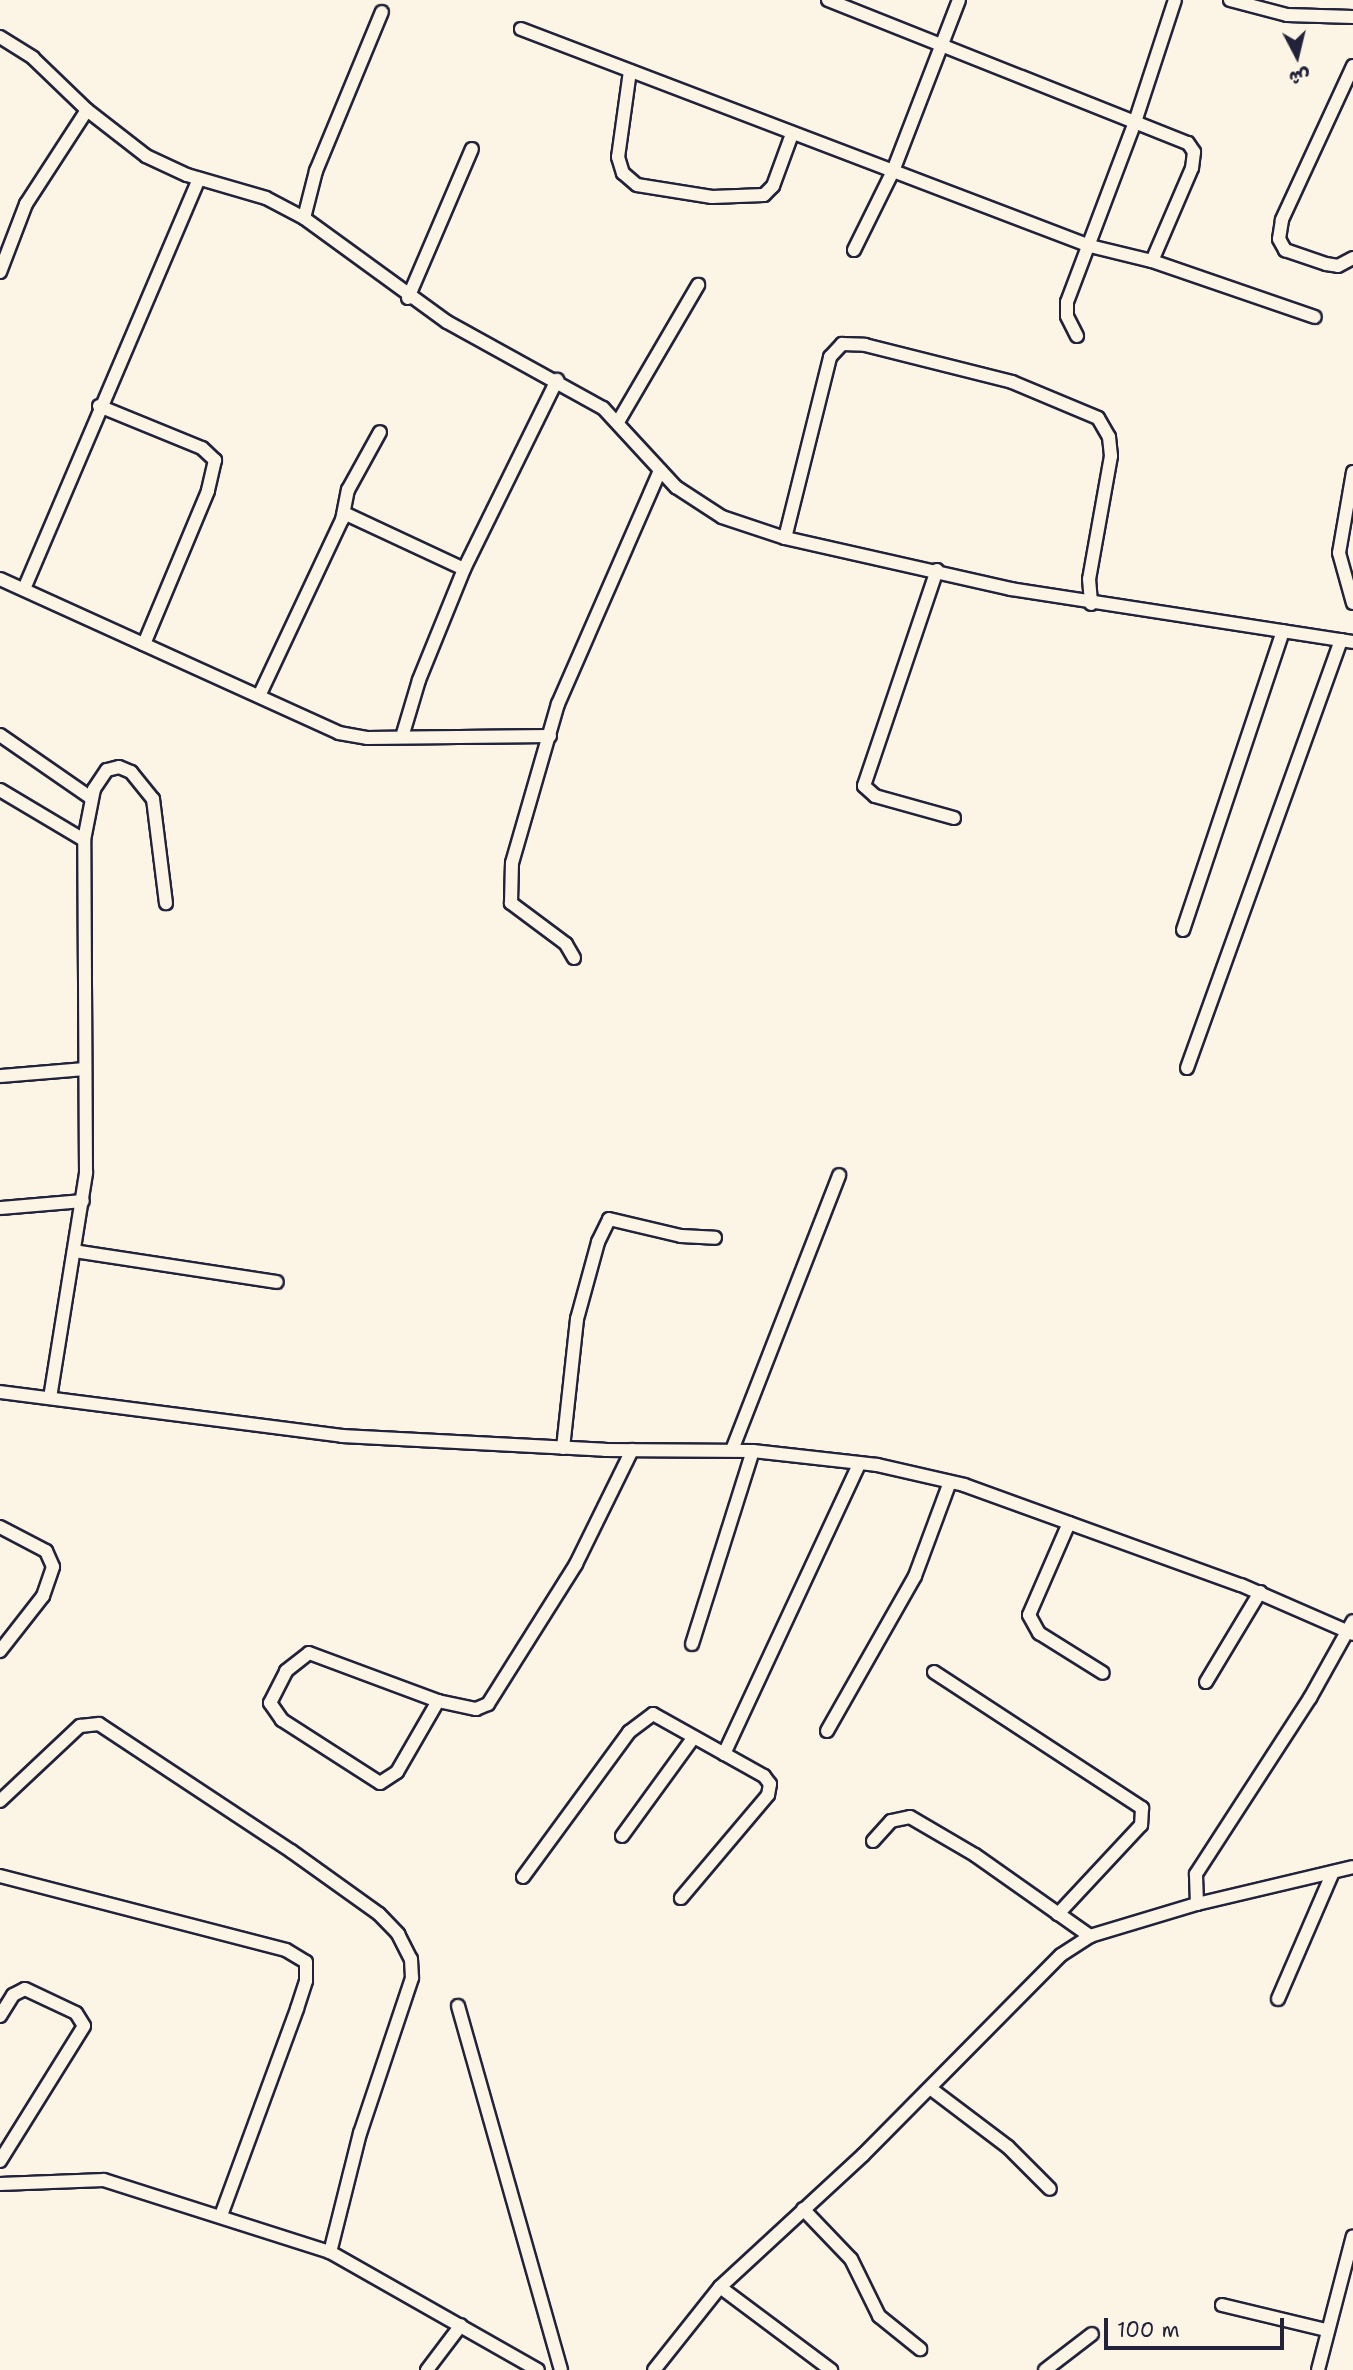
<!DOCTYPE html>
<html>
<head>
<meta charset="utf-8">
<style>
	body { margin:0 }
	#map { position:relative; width:1353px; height:2370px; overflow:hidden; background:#fcf5e5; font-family:"Shantell Sans","Playpen Sans Arabic",sans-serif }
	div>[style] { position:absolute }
	.roads { filter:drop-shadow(2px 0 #22223b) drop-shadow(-2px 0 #22223b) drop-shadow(0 2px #22223b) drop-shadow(0 -2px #22223b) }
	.street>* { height:12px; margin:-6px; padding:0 6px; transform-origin:6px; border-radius:6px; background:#fcf5e5 }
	span { translate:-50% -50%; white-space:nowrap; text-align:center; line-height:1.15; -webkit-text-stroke:5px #fcf5e5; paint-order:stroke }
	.north { position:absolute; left:1262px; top:21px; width:70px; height:70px; -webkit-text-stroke:5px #fcf5e5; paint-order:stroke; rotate:173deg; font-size:19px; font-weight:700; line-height:28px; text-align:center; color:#22223b }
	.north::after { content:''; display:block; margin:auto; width:24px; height:32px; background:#22223b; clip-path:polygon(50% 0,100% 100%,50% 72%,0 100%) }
	.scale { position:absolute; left:1104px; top:2318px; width:180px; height:32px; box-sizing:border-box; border:4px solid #22223b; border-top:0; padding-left:9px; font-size:21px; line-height:24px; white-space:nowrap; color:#22223b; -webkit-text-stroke:5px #fcf5e5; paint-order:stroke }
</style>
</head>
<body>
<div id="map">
	<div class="roads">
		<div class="street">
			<i style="left:828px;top:0;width:387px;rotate:21.7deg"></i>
			<i style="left:1188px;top:143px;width:11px;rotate:56deg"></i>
			<i style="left:1194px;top:152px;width:16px;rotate:97deg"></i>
			<i style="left:1192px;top:168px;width:101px;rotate:113.3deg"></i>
			<i style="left:1230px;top:0;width:59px;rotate:14.7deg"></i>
			<i style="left:1287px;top:15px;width:66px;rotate:1.7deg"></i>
			<i style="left:521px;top:29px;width:609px;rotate:20.88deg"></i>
			<i style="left:1090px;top:246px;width:64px;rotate:13.6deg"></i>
			<i style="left:1152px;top:261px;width:172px;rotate:19deg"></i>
			<i style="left:0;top:37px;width:39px;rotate:32deg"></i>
			<i style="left:33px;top:58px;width:75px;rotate:43.9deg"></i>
			<i style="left:87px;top:110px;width:75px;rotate:37.9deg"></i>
			<i style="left:146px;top:156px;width:45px;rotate:24.9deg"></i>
			<i style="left:187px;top:175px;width:82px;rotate:16.2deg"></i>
			<i style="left:266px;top:198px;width:43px;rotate:27.8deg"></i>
			<i style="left:304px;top:218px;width:177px;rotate:36deg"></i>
			<i style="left:447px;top:322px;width:178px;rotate:28.9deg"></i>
			<i style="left:603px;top:408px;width:108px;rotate:47.3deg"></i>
			<i style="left:676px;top:487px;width:55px;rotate:33.1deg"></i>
			<i style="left:722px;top:517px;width:66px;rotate:18.4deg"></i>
			<i style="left:785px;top:538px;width:232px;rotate:12.7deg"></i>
			<i style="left:1011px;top:589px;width:346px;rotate:8.8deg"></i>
			<i style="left:1353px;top:66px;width:170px;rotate:114.8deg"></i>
			<i style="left:1282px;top:220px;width:19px;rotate:99deg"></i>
			<i style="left:1279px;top:239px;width:13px;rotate:61deg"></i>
			<i style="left:1285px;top:250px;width:43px;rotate:18.9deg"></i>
			<i style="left:1326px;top:264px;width:12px;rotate:9deg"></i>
			<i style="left:1338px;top:266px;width:17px;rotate:-28deg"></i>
			<i style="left:630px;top:71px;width:87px;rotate:97.9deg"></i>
			<i style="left:618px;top:157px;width:17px;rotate:73deg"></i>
			<i style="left:623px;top:173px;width:18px;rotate:41deg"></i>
			<i style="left:637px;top:185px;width:76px;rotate:9.1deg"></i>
			<i style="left:712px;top:197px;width:52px;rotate:-2.2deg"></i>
			<i style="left:764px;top:195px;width:13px;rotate:-45deg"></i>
			<i style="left:773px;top:186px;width:55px;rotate:-69.9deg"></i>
			<i style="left:304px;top:218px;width:49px;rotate:-75.7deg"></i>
			<i style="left:316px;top:171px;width:172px;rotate:-67.5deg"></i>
			<i style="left:854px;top:250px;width:88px;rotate:-63.7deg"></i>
			<i style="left:893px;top:171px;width:183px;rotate:-68.9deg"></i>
			<i style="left:0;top:272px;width:73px;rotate:-69.1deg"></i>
			<i style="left:26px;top:204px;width:112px;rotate:-57deg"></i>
			<i style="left:408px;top:298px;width:162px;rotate:-66.8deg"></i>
			<i style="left:1077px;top:336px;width:22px;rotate:-117deg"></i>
			<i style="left:1067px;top:316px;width:14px;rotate:-90deg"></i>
			<i style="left:1067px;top:302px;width:196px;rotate:-69.3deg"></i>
			<i style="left:1136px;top:119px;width:125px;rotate:-71.9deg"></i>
			<i style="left:99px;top:406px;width:111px;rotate:22.2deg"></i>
			<i style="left:202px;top:448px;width:18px;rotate:43deg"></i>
			<i style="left:215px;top:460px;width:32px;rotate:103deg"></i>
			<i style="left:208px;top:491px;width:166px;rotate:112.7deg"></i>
			<i style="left:618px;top:422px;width:159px;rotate:-59.7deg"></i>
			<i style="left:1353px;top:472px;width:82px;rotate:99.8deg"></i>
			<i style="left:1339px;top:553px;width:52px;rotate:74.4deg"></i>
			<i style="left:344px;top:513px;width:132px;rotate:25deg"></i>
			<i style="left:785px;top:538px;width:187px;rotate:-76deg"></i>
			<i style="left:830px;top:357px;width:18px;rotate:-47deg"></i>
			<i style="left:842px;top:344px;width:23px;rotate:2deg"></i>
			<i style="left:865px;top:345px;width:152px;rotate:14.1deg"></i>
			<i style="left:1012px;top:382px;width:93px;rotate:22.7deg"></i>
			<i style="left:1098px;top:418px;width:22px;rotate:60deg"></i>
			<i style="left:1109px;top:437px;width:19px;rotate:84deg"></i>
			<i style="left:1111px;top:456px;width:125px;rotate:100.1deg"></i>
			<i style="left:1089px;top:579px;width:25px;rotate:85deg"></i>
			<i style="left:937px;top:570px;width:228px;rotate:108.7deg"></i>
			<i style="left:864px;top:786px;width:15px;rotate:42deg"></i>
			<i style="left:875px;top:796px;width:82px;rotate:15.6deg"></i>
			<i style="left:0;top:579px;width:372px;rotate:24.4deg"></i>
			<i style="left:339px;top:733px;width:28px;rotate:10deg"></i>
			<i style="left:367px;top:738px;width:183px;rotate:-0.6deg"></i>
			<i style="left:24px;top:589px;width:446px;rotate:-66.9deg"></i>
			<i style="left:259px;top:696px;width:195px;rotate:-64.8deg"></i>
			<i style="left:342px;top:520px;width:31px;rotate:-79deg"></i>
			<i style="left:348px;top:490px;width:66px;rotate:-61.1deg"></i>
			<i style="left:0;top:735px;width:111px;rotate:34.7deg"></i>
			<i style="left:402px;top:737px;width:59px;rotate:-73.4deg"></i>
			<i style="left:419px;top:680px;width:120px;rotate:-67.9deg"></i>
			<i style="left:464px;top:569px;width:211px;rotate:-63.8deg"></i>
			<i style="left:0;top:790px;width:98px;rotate:30.8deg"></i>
			<i style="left:1183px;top:930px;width:315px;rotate:-71.5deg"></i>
			<i style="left:574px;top:958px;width:16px;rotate:-120deg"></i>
			<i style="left:566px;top:944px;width:69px;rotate:-143.3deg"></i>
			<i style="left:511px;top:903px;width:40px;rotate:-88.6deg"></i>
			<i style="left:512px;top:863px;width:166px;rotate:-73.9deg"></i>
			<i style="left:558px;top:704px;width:255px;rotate:-66.4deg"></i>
			<i style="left:1187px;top:1068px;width:455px;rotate:-70.2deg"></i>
			<i style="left:0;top:1076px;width:85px;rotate:-4.7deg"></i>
			<i style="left:0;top:1208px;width:83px;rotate:-4.8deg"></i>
			<i style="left:74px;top:1251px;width:205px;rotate:8.7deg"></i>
			<i style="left:0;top:1392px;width:345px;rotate:7.3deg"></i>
			<i style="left:342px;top:1436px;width:263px;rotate:3deg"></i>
			<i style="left:605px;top:1450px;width:148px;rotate:0.4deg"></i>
			<i style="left:753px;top:1451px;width:125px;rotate:6.4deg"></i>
			<i style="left:877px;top:1465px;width:89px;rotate:12.9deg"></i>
			<i style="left:964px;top:1485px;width:294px;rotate:19.9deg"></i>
			<i style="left:1241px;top:1585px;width:122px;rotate:23.6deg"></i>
			<i style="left:50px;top:1398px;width:228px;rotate:-80.9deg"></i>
			<i style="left:86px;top:1173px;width:333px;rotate:-90.3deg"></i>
			<i style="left:84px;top:840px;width:52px;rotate:-78.9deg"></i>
			<i style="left:94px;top:789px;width:23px;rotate:-56deg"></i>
			<i style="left:107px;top:770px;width:12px;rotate:-14deg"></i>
			<i style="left:119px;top:767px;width:13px;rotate:23deg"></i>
			<i style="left:131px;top:772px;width:35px;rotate:51deg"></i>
			<i style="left:153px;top:799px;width:105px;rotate:82.9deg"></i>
			<i style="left:563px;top:1448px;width:130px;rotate:-83.8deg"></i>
			<i style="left:577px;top:1319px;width:80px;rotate:-74.7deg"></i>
			<i style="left:598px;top:1242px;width:25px;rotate:-64deg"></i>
			<i style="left:609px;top:1219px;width:74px;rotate:13.3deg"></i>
			<i style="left:681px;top:1236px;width:34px;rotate:3deg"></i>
			<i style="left:732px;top:1450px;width:295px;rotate:-68.7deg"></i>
			<i style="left:1069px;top:1523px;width:100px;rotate:113.5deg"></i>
			<i style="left:1029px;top:1615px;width:21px;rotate:61deg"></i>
			<i style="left:1039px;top:1633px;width:75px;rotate:32deg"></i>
			<i style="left:0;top:1527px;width:52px;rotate:27.6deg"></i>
			<i style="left:46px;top:1551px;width:17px;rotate:66deg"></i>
			<i style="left:53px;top:1567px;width:31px;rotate:109deg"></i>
			<i style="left:43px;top:1596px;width:70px;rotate:128deg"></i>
			<i style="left:692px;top:1644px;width:202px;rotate:-72.5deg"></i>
			<i style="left:934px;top:1672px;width:249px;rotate:33.2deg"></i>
			<i style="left:1142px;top:1808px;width:17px;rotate:93deg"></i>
			<i style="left:1141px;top:1825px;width:122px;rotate:133deg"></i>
			<i style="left:1206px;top:1682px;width:105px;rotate:-59deg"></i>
			<i style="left:438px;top:1701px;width:82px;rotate:120deg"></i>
			<i style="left:397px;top:1772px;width:20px;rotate:147deg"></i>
			<i style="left:380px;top:1783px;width:117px;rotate:-147.3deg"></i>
			<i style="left:282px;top:1720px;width:21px;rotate:-125deg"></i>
			<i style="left:270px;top:1703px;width:36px;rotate:-63deg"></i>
			<i style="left:286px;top:1671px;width:29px;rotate:-38deg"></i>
			<i style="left:309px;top:1653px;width:138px;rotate:20.4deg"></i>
			<i style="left:438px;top:1701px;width:39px;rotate:12deg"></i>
			<i style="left:476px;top:1709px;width:13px;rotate:-23deg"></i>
			<i style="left:488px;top:1704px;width:165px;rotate:-57.8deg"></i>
			<i style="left:576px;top:1564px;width:127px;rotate:-63.8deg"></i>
			<i style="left:827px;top:1731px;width:178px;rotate:-60.4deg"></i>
			<i style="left:915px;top:1576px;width:100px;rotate:-69.6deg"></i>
			<i style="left:724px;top:1754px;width:321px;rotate:-65deg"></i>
			<i style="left:0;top:1801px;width:110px;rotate:-43.2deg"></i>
			<i style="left:80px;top:1726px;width:19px;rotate:-6deg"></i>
			<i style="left:99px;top:1724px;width:230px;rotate:33.5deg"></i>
			<i style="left:291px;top:1851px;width:108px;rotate:35.6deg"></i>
			<i style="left:379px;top:1914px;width:28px;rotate:46deg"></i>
			<i style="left:398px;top:1934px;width:28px;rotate:63deg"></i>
			<i style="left:411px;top:1959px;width:19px;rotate:87deg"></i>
			<i style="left:412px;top:1978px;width:163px;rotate:108.5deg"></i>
			<i style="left:360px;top:2133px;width:123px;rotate:104.1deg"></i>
			<i style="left:622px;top:1836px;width:122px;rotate:-54deg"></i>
			<i style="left:873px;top:1841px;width:27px;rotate:-48deg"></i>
			<i style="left:891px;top:1821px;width:19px;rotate:-12deg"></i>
			<i style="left:910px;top:1817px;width:75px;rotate:30.3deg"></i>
			<i style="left:975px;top:1855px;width:141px;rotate:35.2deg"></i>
			<i style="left:0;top:1876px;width:295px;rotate:14.5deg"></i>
			<i style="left:286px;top:1950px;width:23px;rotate:31deg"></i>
			<i style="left:306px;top:1962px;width:19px;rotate:90deg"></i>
			<i style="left:306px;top:1981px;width:29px;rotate:108deg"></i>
			<i style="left:297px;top:2009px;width:221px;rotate:110.2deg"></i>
			<i style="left:523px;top:1877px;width:180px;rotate:-53.8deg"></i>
			<i style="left:629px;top:1732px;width:30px;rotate:-37deg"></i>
			<i style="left:653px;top:1714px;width:127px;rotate:29.2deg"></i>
			<i style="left:764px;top:1776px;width:10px;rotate:53deg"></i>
			<i style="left:770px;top:1784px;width:11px;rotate:100deg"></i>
			<i style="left:768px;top:1795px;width:135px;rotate:130.2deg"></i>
			<i style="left:1197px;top:1904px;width:30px;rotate:-92deg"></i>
			<i style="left:1196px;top:1874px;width:210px;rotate:-57.1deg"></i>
			<i style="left:1310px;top:1698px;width:88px;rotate:-60.8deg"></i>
			<i style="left:1278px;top:1999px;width:138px;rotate:-66.6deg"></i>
			<i style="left:458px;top:2006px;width:378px;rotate:74.2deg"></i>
			<i style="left:0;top:2016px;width:25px;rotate:-58deg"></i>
			<i style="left:13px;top:1995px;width:13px;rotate:-27deg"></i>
			<i style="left:25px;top:1989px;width:56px;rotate:25.2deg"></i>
			<i style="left:76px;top:2013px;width:15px;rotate:58deg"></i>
			<i style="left:84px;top:2026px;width:159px;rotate:121.9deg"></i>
			<i style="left:930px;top:2088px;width:98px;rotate:37.1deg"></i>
			<i style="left:1008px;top:2147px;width:59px;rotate:45deg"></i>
			<i style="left:0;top:2184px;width:104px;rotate:-2.2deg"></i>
			<i style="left:104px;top:2180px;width:237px;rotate:17.7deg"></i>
			<i style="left:330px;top:2252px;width:239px;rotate:29.6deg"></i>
			<i style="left:803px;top:2209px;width:69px;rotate:46.2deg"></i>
			<i style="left:851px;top:2259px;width:64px;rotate:63.8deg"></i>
			<i style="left:879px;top:2316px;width:53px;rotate:38.8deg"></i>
			<i style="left:720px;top:2287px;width:139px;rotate:36.8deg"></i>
			<i style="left:1222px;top:2305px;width:107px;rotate:13.5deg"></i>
			<i style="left:427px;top:2370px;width:56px;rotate:-52.9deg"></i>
			<i style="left:654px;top:2370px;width:106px;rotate:-51.5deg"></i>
			<i style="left:720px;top:2287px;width:195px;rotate:-42.7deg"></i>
			<i style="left:863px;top:2155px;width:281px;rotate:-45.3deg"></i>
			<i style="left:1061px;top:1955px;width:35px;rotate:-33deg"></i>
			<i style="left:1090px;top:1936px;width:112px;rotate:-16.7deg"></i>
			<i style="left:1197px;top:1904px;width:160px;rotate:-13.3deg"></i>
			<i style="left:1045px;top:2370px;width:59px;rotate:-37.5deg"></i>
			<i style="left:1318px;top:2370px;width:138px;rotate:-75.4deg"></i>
		</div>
	</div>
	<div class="north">ش</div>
	<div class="scale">100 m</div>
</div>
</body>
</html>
